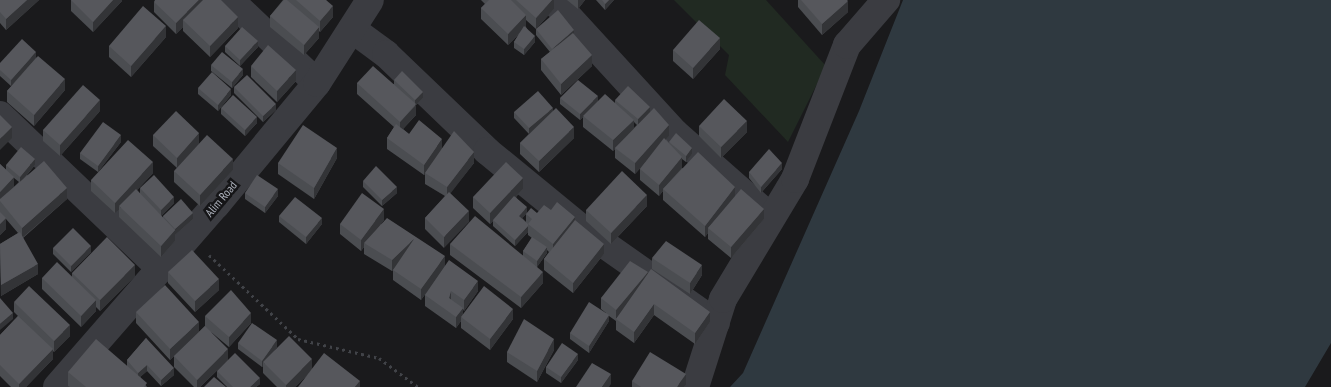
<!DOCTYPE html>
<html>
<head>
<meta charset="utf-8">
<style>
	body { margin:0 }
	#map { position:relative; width:1331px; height:387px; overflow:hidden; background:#1a1a1c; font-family:"PT Sans Narrow",sans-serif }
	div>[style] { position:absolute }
	.green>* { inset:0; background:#212a22 }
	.water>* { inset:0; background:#2f3940 }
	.path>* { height:3px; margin-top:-1.5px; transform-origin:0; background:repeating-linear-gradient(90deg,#414348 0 2.5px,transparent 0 6.5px) }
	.minor>* { height:28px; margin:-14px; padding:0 14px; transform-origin:14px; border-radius:14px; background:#3b3c41 }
	.wall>* { inset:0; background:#4b4d51 }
	.shaded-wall>* { inset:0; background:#333437 }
	.building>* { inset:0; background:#56575c }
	span { translate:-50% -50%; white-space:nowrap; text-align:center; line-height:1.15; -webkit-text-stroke:5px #151517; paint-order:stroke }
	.street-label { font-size:12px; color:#acb1bb }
</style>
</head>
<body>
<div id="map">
	<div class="green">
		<i style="clip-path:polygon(674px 0,766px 0,826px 66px,788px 142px,725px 75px,729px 55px)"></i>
	</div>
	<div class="water">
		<i style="clip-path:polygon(903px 0,1331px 0,1331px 343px,1305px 387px,730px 387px,743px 373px,859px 111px)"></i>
	</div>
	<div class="path">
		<i style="left:209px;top:255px;width:122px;rotate:43.3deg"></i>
		<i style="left:298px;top:339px;width:83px;rotate:13.2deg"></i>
		<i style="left:379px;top:358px;width:49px;rotate:36.6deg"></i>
	</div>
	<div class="minor">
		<i style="left:230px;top:0;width:120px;rotate:43.7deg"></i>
		<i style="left:553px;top:0;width:180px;rotate:47.5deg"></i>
		<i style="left:675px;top:133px;width:123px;rotate:41.4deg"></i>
		<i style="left:352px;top:29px;width:42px;rotate:36.3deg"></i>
		<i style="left:386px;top:54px;width:140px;rotate:43.8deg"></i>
		<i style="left:487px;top:151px;width:122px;rotate:39.3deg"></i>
		<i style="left:581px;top:228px;width:165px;rotate:35.1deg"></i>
		<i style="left:0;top:115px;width:223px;rotate:43.7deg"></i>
		<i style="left:57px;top:387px;width:242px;rotate:-48.9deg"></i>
		<i style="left:216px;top:205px;width:158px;rotate:-50.4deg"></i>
		<i style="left:317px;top:83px;width:98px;rotate:-57.4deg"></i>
		<i style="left:695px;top:387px;width:92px;rotate:-72.3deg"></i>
		<i style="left:723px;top:299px;width:140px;rotate:-59deg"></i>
		<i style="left:795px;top:179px;width:144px;rotate:-68.8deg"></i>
		<i style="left:847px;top:45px;width:60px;rotate:-49.1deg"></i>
	</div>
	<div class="wall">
		<i style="clip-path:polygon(0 0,39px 0,6px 30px,0 23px)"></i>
		<i style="clip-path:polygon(71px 0,122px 0,122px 1px,93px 32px,71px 11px)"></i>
		<i style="clip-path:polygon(283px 0,326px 0,333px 17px,320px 32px,319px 31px,319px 38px,304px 55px,270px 27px,270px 16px)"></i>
		<i style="clip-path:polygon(481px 0,554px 0,554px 9px,536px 29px,526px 20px,526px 27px,535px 42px,524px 55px,514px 48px,514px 42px,519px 34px,508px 45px,481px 19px,481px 8px,485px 4px)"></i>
		<i style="clip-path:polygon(567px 0,585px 0,578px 9px)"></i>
		<i style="clip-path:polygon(596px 0,614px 0,605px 10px)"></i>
		<i style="clip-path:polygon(798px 0,847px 0,848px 12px,822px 35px,798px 7px)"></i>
		<i style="clip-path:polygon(154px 2px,238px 28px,210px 57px,183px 31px,183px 27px,176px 34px,154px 12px)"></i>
		<i style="clip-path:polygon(536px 29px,574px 35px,592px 66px,561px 95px,541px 70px,541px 59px,550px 52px,536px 35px)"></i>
		<i style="clip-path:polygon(166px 37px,131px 77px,109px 57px,109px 46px)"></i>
		<i style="clip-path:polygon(225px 46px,258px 47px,240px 66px,225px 52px)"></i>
		<i style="clip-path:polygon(720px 49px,693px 79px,673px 61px,673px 50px)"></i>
		<i style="clip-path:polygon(36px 57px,65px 90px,34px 126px,7px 102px,7px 91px,29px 66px,11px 86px,0 76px,0 63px)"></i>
		<i style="clip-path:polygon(211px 65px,243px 75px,232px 88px,211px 71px)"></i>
		<i style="clip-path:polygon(251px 66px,296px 81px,277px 102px,251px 77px)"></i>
		<i style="clip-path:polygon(394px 80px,423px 98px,416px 105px,416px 115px,403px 129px,409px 134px,442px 148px,474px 163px,450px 193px,444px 248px,425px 229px,425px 218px,445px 196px,425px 184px,425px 174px,424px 175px,387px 149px,387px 138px,394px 127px,357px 94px,357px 83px,394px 84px)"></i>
		<i style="clip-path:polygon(234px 87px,276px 110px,263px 122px,234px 93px)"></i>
		<i style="clip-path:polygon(198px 88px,231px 95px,218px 111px,198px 94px)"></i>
		<i style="clip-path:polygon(evenodd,560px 98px,615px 103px,615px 100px,650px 112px,669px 136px,666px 139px,669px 143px,669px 142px,692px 154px,686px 162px,682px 159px,682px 168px,735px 196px,764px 219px,731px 258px,708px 239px,708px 233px,705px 237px,663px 200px,663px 191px,659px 196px,640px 180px,640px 169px,643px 165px,635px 174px,615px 158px,615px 149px,613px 151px,583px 127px,583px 117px,580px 120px,560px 104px,560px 98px,634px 122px,637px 125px,634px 128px,634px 122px)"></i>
		<i style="clip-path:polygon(221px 108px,257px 123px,245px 136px,221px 114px)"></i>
		<i style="clip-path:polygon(100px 111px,60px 156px,43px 141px,43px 130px)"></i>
		<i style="clip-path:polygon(553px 111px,574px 138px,539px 172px,520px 154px,520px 143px,529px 134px,514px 118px,514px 112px)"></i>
		<i style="clip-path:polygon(699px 126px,747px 132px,721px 158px,699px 136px)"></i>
		<i style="clip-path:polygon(199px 133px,177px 168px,153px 146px,153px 135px)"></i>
		<i style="clip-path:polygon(121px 142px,98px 172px,80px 159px,80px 153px)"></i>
		<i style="clip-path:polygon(337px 158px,314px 199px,278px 174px,278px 163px)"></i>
		<i style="clip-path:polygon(evenodd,0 164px,6px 170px,6px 165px,35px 165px,27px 175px,67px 199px,23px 238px,38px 274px,1px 296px,0 244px,18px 233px,6px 219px,6px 229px,0 235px,0 164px,14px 178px,19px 182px,14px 187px,14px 178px)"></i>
		<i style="clip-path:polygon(782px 169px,761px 193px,749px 178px,749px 172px)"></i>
		<i style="clip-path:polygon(233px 170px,200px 206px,174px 182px,174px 171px)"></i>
		<i style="clip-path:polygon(153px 173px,137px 190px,140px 194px,140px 188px,174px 203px,161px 216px,163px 218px,163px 216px,193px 219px,175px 235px,175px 241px,161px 257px,119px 217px,119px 210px,115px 213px,91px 191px,91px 180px)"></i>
		<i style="clip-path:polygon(363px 181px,397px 193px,382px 206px,363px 187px)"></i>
		<i style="clip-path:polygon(523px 189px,516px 197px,527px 213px,522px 218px,526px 222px,526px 214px,537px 213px,551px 210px,575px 221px,604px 254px,573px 293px,544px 270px,544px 259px,549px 252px,547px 250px,547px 253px,537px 267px,543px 283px,521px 308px,450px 255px,450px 244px,523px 256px,523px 251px,532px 238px,528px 235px,528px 232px,515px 246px,493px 226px,493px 221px,490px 224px,473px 208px,473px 197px)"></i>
		<i style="clip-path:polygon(245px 193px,278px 196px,265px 213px,245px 199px)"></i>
		<i style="clip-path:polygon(647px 206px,611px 244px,586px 221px,586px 210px)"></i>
		<i style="clip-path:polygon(279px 216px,322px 224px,306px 244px,279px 222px)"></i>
		<i style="clip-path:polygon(384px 220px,381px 224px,445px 267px,478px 291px,464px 311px,463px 309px,463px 314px,513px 319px,490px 350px,461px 328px,461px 321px,456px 328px,425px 306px,425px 295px,440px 274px,421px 300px,393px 280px,393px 270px,392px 271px,364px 254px,364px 247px,361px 251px,340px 234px,340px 224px)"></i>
		<i style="clip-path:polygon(53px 248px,91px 252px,71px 272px,53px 254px)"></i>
		<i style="clip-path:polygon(652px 258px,702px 275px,690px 294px,652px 269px)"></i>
		<i style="clip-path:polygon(168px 272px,219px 290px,195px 312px,168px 283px)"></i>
		<i style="clip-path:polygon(72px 273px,135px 276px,100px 311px,96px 307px,96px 311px,81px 327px,42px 289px,42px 278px,72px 277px)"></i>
		<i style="clip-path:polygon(648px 273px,710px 322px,695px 344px,654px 315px,634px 343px,616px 330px,616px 321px,609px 316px,609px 321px,589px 353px,570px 339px,570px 333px,606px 313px,601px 309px,601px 298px)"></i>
		<i style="clip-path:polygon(14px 302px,70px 336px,54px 352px,53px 351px,53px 359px,26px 387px,11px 387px,0 376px,0 335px,18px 316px,14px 312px)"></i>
		<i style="clip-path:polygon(136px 312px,199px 332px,205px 326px,205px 316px,251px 323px,229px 347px,211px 332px,228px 360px,200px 387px,194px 387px,174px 367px,174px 356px,196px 335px,170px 360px,136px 323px)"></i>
		<i style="clip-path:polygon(146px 338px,174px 375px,161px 386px,147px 371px,140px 377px,147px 387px,70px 387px,68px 386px,68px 372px,127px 366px,127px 360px)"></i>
		<i style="clip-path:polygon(238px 343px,277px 347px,271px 355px,309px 373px,295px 387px,277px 387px,263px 373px,263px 366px,262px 367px,238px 349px)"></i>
		<i style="clip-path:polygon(554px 350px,537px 382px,507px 362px,507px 352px)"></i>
		<i style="clip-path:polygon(578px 360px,561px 383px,546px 373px,546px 367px)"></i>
		<i style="clip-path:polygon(217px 371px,260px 384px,256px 387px,227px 387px,217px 377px)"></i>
		<i style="clip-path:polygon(632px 381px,686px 385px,684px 387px,632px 387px)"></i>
	</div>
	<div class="shaded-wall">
		<i style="clip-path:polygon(27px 0,39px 0,6px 30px,6px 19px)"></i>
		<i style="clip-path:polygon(113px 0,122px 0,122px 1px,93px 32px,93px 22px)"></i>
		<i style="clip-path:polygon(199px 0,210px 0,183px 20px,183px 27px,176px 34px,176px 23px)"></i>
		<i style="clip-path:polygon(552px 0,554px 0,554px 9px,536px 29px,536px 18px)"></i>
		<i style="clip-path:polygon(578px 0,585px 0,578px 9px)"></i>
		<i style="clip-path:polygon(609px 0,614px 0,605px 10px,605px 4px)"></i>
		<i style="clip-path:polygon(848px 1px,848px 12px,822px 35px,822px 24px)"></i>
		<i style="clip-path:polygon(333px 6px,333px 17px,320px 32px,320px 21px)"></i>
		<i style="clip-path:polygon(526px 15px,526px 26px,508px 45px,508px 34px)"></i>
		<i style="clip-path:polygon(238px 17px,238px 28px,210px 57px,210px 46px)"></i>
		<i style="clip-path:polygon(166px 26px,166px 37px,131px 77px,131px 66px)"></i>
		<i style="clip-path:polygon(319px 27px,319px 38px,304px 55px,304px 45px)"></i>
		<i style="clip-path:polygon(574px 30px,574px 36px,552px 49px)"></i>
		<i style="clip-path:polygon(535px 36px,535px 42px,524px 55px,524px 49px)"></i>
		<i style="clip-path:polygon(720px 38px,720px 49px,693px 79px,693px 68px)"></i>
		<i style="clip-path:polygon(258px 41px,258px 47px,240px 66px,240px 60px)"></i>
		<i style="clip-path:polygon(36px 52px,36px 58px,11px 86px,11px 80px)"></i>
		<i style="clip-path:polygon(592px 55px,592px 66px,561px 95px,561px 84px)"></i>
		<i style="clip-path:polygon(243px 69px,243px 75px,232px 88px,232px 82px)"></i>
		<i style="clip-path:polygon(296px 70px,296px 81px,277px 102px,277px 91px)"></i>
		<i style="clip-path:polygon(65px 79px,65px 90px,34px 126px,34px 115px)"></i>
		<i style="clip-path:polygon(231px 89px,231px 95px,218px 111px,218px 105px)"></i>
		<i style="clip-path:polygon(423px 92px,423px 98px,416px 105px,416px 115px,400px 132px,400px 122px,415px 106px,415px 100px)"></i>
		<i style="clip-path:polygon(598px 96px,598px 103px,580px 120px,580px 114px)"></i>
		<i style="clip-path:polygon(100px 100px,100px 111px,60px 156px,60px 145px)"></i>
		<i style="clip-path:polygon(276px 104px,276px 110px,263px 122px,263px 116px)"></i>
		<i style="clip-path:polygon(650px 107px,650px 113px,638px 125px,638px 119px)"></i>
		<i style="clip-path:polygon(553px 108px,553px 114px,529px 135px,529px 128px)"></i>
		<i style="clip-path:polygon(257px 117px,257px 123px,245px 136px,245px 130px)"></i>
		<i style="clip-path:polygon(634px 120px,634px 130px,615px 148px,615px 149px,613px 151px,613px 140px)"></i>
		<i style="clip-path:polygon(747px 121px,747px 132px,721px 158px,721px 147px)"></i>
		<i style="clip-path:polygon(669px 125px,669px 136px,635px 174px,635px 163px)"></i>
		<i style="clip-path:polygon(12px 127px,12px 138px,0 150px,0 139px)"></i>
		<i style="clip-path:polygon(574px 127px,574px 138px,539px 172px,539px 161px)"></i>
		<i style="clip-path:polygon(199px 133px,199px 144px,177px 168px,177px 158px)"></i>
		<i style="clip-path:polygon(121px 135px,121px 142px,98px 172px,98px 166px)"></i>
		<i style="clip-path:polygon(442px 139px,442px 150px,424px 175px,424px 165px)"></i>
		<i style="clip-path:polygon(337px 148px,337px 158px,314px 199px,314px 188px)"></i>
		<i style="clip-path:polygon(692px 148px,692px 154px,686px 162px,686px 156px)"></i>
		<i style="clip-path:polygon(474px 152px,474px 163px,447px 198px,447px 187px)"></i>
		<i style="clip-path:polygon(682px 157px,682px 168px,663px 189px,663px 191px,659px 196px,659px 185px)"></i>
		<i style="clip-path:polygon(35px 159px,35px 165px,20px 183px,20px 177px)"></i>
		<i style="clip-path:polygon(233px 159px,233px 170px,200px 206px,200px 195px)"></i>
		<i style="clip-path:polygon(153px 162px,153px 173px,121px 208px,119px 206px,119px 210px,115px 213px,115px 203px)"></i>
		<i style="clip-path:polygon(782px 163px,782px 169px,761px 193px,761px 187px)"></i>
		<i style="clip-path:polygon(14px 177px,14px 188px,0 201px,0 192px)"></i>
		<i style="clip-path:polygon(523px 178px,523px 189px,494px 220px,493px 220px,493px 221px,490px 224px,490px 213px)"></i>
		<i style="clip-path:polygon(397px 187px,397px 193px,382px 206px,382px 200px)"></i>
		<i style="clip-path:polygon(735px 187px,735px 198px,708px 228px,708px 233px,705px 237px,705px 226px)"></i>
		<i style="clip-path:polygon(67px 188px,67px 199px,22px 238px,22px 228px)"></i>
		<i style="clip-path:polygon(278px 189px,278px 196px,265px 213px,265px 207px)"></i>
		<i style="clip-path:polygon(647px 195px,647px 206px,611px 244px,611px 233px)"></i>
		<i style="clip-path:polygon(174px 197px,174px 203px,161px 216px,161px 210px)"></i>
		<i style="clip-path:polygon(527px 207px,527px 213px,519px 222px,519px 216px)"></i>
		<i style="clip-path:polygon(384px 209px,384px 220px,366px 244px,364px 243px,364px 247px,361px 251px,361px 240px)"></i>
		<i style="clip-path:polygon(764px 209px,764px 219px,731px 258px,731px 247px)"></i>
		<i style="clip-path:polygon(469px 211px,469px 222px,444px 248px,444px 237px)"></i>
		<i style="clip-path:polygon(193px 213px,193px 219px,175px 235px,175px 229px)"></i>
		<i style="clip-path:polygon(575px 217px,575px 228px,553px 255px,553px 244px)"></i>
		<i style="clip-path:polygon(6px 218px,6px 229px,0 235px,0 224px)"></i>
		<i style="clip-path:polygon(322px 218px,322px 224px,306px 244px,306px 237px)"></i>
		<i style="clip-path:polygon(528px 226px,528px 232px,515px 246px,515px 240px)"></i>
		<i style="clip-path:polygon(175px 230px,175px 241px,161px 257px,161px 246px)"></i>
		<i style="clip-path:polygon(414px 239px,414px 250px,392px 271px,392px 260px)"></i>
		<i style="clip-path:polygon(604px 244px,604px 254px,573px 293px,573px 283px)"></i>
		<i style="clip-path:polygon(91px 246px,91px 252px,71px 272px,71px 266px)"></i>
		<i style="clip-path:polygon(547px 247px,547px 253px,537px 267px,537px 261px)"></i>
		<i style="clip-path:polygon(445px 256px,445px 267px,421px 300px,421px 289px)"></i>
		<i style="clip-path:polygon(38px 264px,38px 274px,1px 296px,1px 285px)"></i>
		<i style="clip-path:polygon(135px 265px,135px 276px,100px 311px,100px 300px)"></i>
		<i style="clip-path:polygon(702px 265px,702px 275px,690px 294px,690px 283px)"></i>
		<i style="clip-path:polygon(543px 272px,543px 283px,521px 308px,521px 297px)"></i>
		<i style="clip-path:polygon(648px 272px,648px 282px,616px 319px,616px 310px)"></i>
		<i style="clip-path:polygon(219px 279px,219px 290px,195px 312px,195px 301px)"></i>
		<i style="clip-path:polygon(478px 281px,478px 291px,464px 311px,464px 300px)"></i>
		<i style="clip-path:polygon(451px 291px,451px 302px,449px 298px)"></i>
		<i style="clip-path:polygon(96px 300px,96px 311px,81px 327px,81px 316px)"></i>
		<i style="clip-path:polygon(654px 304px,654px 315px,634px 343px,634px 332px)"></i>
		<i style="clip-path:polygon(463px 308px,463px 318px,461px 317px,461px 321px,456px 328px,456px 317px)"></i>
		<i style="clip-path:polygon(513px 309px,513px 319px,490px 350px,490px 339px)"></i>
		<i style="clip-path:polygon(710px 312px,710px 322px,695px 344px,695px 333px)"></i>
		<i style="clip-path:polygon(13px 313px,13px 319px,0 330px,0 324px)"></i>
		<i style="clip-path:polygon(251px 313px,251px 323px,229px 347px,229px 337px)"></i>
		<i style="clip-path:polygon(609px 315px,609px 321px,589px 353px,589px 346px)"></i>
		<i style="clip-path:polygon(199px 322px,199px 333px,170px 360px,170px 349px)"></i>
		<i style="clip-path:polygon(70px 325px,70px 336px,54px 352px,54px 341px)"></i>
		<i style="clip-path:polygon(554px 339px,554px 350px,537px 382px,537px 371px)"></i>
		<i style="clip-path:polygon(277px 340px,277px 347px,265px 364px,263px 362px,263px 366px,262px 367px,262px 361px)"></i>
		<i style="clip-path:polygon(53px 349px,53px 359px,26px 387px,19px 387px,19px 384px)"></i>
		<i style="clip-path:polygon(228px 349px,228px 360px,200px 387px,197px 387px,197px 380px)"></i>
		<i style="clip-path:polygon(578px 354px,578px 360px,561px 383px,561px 377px)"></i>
		<i style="clip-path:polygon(312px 359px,312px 370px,295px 387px,286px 387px,286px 385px)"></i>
		<i style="clip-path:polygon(147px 365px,147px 371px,138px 379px,138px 373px)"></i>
		<i style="clip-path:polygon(174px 368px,174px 375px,161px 386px,161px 380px)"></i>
		<i style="clip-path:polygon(611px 374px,611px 384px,609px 387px,602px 387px)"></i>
		<i style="clip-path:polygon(686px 374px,686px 385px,684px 387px,677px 387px)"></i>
		<i style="clip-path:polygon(260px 378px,260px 384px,256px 387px,250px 387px)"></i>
		<i style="clip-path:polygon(360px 381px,360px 387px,355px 387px)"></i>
	</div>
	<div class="building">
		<i style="clip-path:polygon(0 0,27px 0,6px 19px,0 12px)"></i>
		<i style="clip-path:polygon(71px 0,113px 0,93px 22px)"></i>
		<i style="clip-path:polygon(155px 0,199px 0,176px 23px,154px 2px)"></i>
		<i style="clip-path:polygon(203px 0,221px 0,238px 17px,210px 46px,183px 20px)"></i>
		<i style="clip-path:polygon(284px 0,287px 0,319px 27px,304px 45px,270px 16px)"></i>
		<i style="clip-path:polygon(296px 0,326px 0,333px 6px,320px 21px)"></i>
		<i style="clip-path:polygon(489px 0,511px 0,526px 15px,508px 34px,481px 8px)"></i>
		<i style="clip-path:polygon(516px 0,552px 0,536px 18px)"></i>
		<i style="clip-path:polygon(602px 0,609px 0,605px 4px)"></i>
		<i style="clip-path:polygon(801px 0,847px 0,848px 1px,822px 24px)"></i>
		<i style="clip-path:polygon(143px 6px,166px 26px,131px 66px,109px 46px)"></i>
		<i style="clip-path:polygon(558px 10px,574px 30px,552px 49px,536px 29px)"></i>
		<i style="clip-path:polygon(699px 20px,720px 38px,693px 68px,673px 50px)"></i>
		<i style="clip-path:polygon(524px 26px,535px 36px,524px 49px,514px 42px)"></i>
		<i style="clip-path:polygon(242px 27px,258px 41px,240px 60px,225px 46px)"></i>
		<i style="clip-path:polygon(573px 33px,592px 55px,561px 84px,541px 59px)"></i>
		<i style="clip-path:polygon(22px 39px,36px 52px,11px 80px,0 70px,0 63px)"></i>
		<i style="clip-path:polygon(268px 45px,296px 70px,277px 91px,251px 66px)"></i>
		<i style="clip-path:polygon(222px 52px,243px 69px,232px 82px,211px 65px)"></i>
		<i style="clip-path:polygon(38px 56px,65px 79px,34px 115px,7px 91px)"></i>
		<i style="clip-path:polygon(373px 66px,416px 104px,400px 122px,357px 83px)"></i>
		<i style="clip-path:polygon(402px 71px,423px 92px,415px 100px,394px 80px)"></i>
		<i style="clip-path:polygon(212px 72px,231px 89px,218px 105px,198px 88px)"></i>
		<i style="clip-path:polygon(247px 75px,276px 104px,263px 116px,234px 87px)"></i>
		<i style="clip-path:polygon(578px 80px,598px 96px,580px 114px,560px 98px)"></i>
		<i style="clip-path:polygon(83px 85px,100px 100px,60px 145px,43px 130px)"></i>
		<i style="clip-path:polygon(628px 86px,650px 107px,638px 119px,615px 100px)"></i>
		<i style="clip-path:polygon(538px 91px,553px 108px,529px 128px,514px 112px)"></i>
		<i style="clip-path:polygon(605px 94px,634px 120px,613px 140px,583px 116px)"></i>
		<i style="clip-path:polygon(233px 95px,257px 117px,245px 130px,221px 108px)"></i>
		<i style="clip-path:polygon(724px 99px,747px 121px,721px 147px,699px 126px)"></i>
		<i style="clip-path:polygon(556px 108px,574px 127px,539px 161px,520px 143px)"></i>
		<i style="clip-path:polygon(654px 108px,669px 125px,635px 163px,615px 148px)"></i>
		<i style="clip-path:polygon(176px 111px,199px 133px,177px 158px,153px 135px)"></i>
		<i style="clip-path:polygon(0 115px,12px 127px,0 139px)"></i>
		<i style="clip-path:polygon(419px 120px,442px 139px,424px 165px,387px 138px,396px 124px,409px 134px)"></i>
		<i style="clip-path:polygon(103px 122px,121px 135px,98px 166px,80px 153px)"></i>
		<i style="clip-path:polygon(303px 125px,337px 148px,314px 188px,278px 163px)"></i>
		<i style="clip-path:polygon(454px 131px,474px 152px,447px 187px,425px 173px)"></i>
		<i style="clip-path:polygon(676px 133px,692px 148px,686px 156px,669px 142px)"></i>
		<i style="clip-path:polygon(207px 135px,233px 159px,200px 195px,174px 171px)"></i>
		<i style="clip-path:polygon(664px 138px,682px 157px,659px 185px,640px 169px)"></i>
		<i style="clip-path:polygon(128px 140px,153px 162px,115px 203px,91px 180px)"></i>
		<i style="clip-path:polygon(21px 147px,35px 159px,20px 177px,6px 165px)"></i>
		<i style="clip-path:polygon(769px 149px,782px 163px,761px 187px,749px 172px)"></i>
		<i style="clip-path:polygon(698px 152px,735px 187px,705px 226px,663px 189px)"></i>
		<i style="clip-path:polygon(44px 161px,67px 188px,22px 228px,0 201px,0 199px)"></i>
		<i style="clip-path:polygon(506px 162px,523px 178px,490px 213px,473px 197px)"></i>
		<i style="clip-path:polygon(0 164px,14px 177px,0 192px)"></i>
		<i style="clip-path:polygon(376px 166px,397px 187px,382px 200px,363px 181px)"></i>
		<i style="clip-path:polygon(622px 171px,647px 195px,611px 233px,586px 210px)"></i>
		<i style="clip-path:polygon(154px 175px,174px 197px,161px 210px,140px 188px)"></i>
		<i style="clip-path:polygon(257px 175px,278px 189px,265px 207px,245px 193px)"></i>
		<i style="clip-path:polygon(136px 189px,175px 230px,161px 246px,119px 206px)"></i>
		<i style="clip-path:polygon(741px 189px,764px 209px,731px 247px,708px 228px)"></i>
		<i style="clip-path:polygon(449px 192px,469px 211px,444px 237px,425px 218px)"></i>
		<i style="clip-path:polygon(362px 193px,384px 209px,361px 240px,340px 224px)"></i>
		<i style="clip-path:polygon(514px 196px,527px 207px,519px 216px,529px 225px,528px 224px,528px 226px,515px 240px,493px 220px)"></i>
		<i style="clip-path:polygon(295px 197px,322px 218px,306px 237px,279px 216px)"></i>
		<i style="clip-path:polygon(181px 199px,193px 213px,175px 229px,163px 216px)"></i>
		<i style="clip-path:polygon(557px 202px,575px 217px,553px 244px,528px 224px,532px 219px,526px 214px,531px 208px,537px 213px,544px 205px,551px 210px)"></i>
		<i style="clip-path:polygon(0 212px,6px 218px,0 224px)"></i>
		<i style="clip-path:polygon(475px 216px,543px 272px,521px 297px,450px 244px)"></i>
		<i style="clip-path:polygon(387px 218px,445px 256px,421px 289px,393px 270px,414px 239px,392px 260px,364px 243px)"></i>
		<i style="clip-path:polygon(575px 220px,604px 244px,573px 283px,544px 259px)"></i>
		<i style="clip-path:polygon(73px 228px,91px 246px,71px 266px,53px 248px)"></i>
		<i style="clip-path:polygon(20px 232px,38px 264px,1px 285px,0 244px)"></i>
		<i style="clip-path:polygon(107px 237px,135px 265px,100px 300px,72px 273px)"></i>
		<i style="clip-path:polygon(532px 237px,547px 247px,537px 261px,523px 251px)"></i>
		<i style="clip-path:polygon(666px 241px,702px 265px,690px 283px,652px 258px)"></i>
		<i style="clip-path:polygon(192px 250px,219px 279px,195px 301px,168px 272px)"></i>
		<i style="clip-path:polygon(449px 260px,478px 281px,464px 300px,451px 291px,449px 298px,463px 308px,456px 317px,425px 295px)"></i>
		<i style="clip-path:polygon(630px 261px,648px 272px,616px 310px,601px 298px)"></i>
		<i style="clip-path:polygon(57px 262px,96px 300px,81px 316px,42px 278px)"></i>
		<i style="clip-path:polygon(651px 269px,710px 312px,695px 333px,654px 304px,634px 332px,616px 319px)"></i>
		<i style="clip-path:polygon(165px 285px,199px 322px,170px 349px,136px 312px)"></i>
		<i style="clip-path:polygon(29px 286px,70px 325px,54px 341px,14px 302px)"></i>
		<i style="clip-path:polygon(484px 286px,513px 309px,490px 339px,461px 317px)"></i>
		<i style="clip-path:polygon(231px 290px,251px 313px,229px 337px,205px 316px)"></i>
		<i style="clip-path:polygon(0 298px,13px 313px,0 324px)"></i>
		<i style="clip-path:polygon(589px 302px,609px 315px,589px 346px,570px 333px)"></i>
		<i style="clip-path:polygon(18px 316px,53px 349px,19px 384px,0 365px,0 335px)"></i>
		<i style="clip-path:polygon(524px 319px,554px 339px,537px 371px,507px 352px)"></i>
		<i style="clip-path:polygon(252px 323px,277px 340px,262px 361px,238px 343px)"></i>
		<i style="clip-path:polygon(205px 326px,228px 349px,197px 380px,174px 356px)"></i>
		<i style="clip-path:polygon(289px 336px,312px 359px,286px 385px,263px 362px)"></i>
		<i style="clip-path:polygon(146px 338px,174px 368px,161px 380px,147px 365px,138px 373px,127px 360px)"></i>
		<i style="clip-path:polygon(96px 339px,147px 383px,144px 387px,86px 387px,68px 372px)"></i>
		<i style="clip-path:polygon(562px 343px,578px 354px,561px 377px,546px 367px)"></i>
		<i style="clip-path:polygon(650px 352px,686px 374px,677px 387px,641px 387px,632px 381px)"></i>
		<i style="clip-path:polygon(235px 353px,260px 378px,250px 387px,233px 387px,217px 371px)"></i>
		<i style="clip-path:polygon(324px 353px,360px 381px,355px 387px,298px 387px)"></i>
		<i style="clip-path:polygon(592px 363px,611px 374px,602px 387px,576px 387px)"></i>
		<i style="clip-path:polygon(214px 377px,226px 387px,204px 387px)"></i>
	</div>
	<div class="street-label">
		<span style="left:221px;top:199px;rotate:-50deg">Alim Road</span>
	</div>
</div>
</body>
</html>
